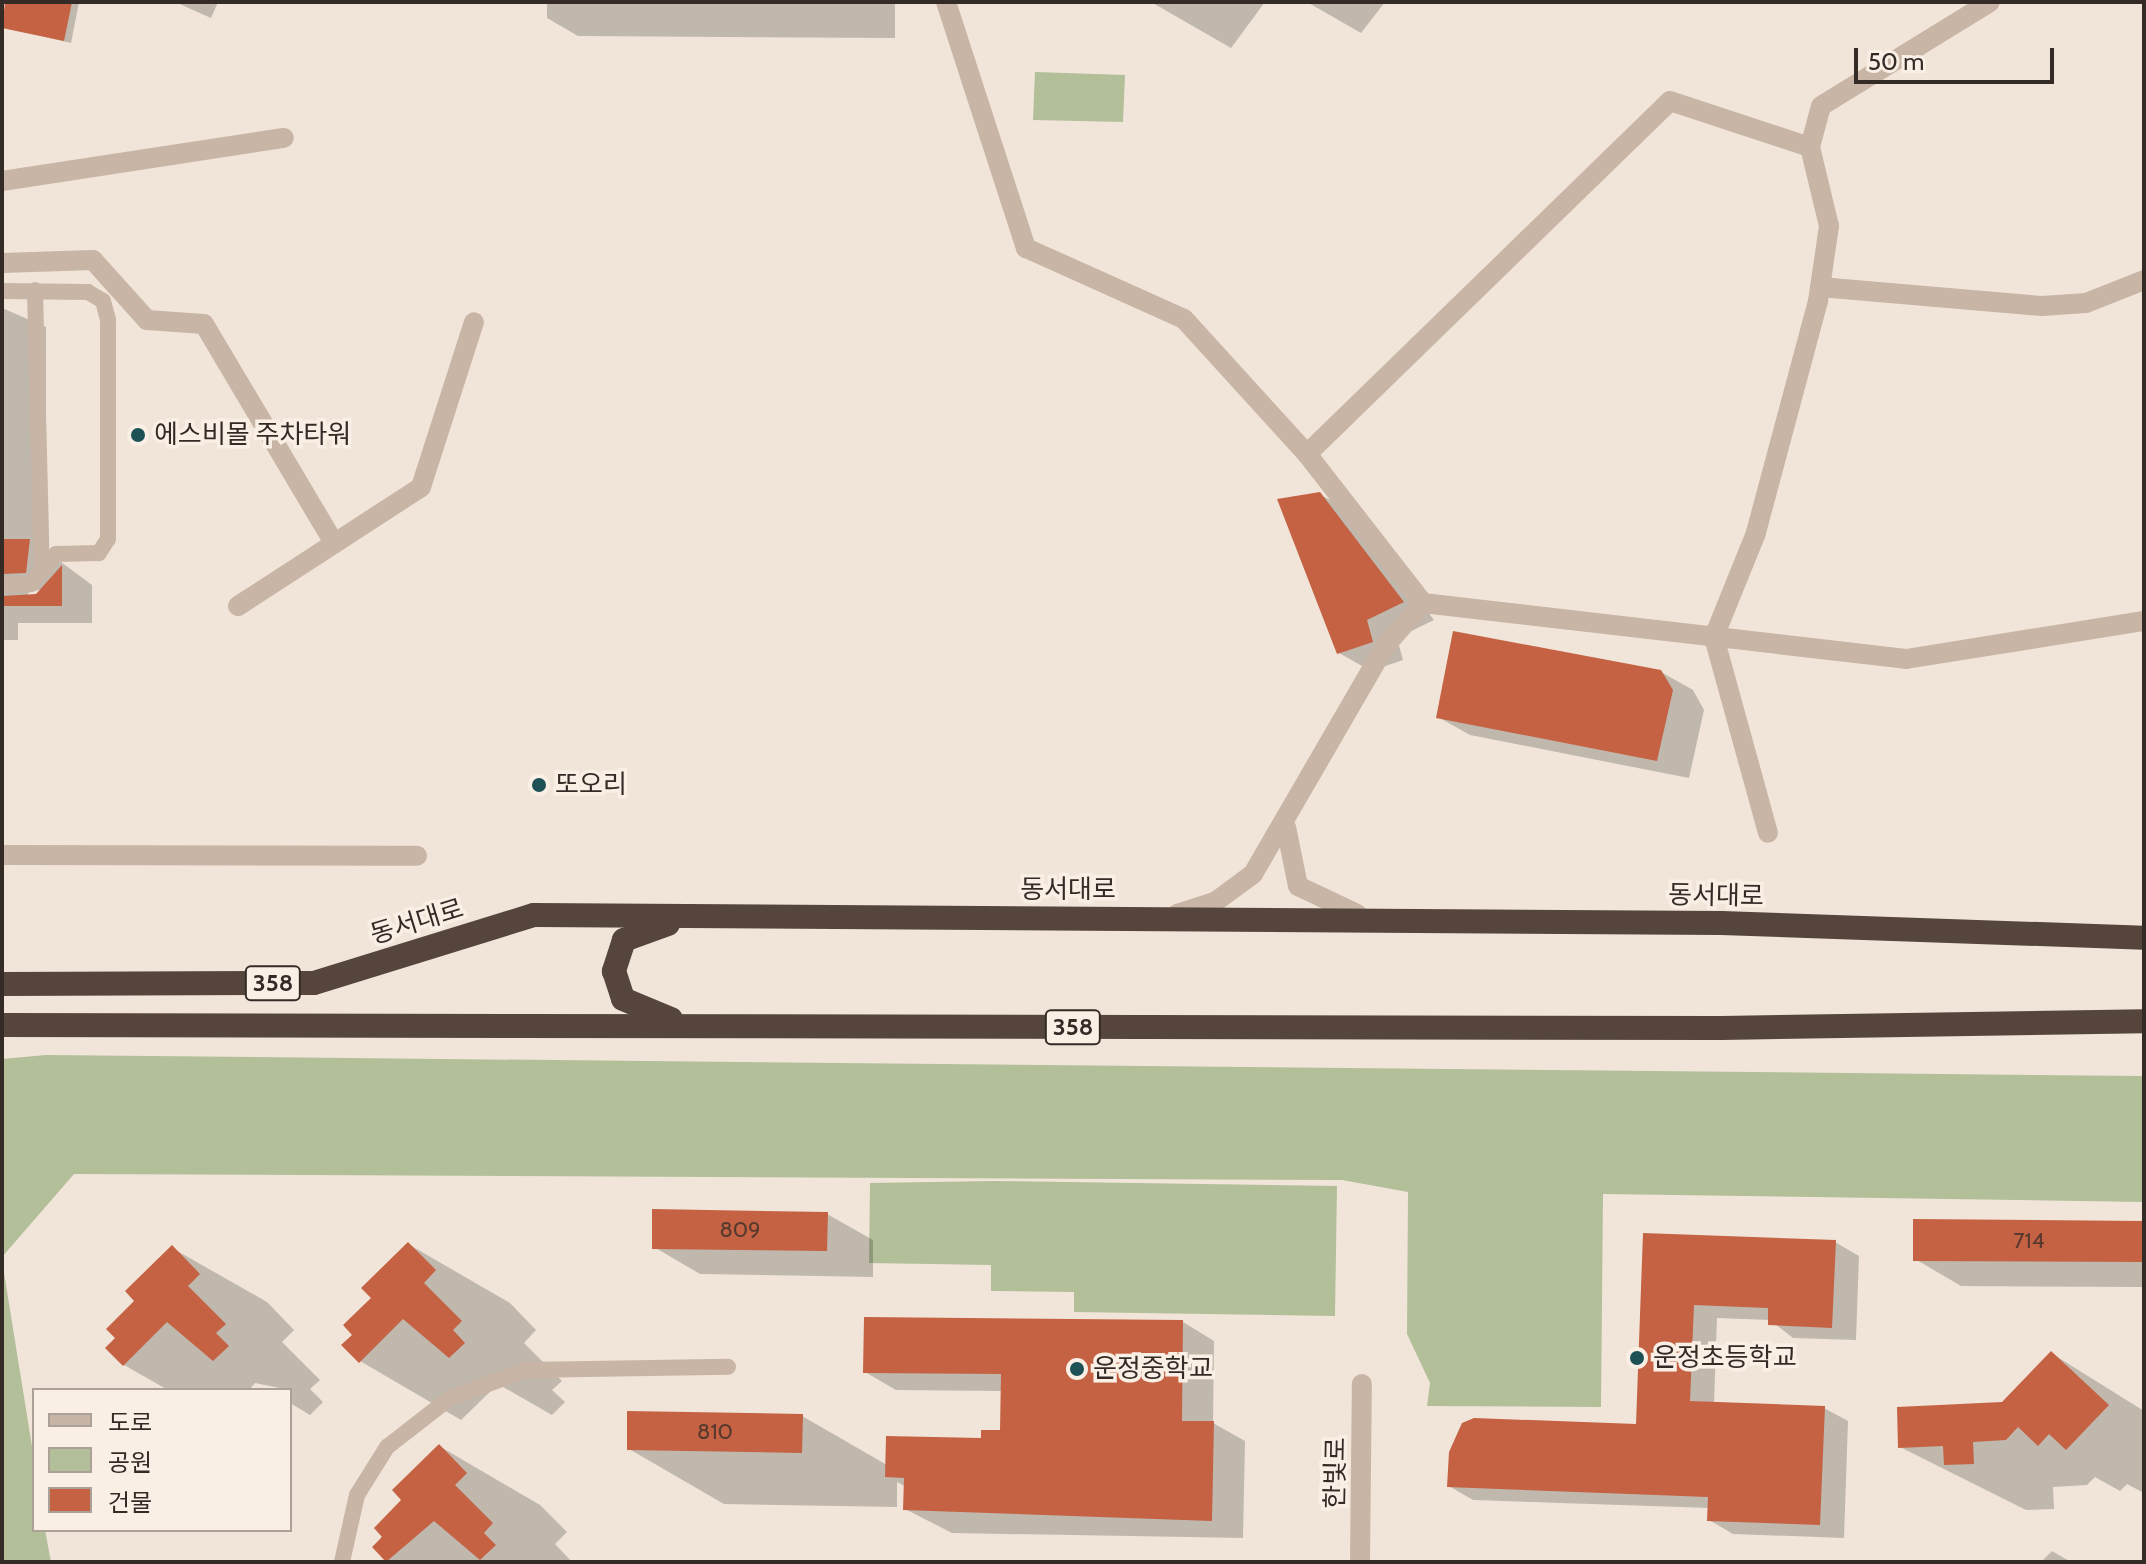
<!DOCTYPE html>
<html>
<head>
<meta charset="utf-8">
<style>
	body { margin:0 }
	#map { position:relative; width:2146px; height:1564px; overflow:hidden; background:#f1e5d9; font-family:Cabin,"Noto Sans KR",sans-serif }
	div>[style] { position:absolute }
	.green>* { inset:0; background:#b3bf99 }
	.shadow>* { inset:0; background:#0003 }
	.building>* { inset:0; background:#c46243 }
	.lane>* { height:16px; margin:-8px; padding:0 8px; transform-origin:8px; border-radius:8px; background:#c8b5a5 }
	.street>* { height:20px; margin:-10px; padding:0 10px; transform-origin:10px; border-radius:10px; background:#c8b5a5 }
	.highway>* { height:24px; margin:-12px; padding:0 12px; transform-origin:12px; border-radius:12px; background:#55453d }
	.dots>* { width:22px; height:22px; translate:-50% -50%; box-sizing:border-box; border:4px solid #f9efe5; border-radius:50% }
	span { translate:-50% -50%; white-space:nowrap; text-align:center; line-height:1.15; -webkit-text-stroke:7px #f9efe5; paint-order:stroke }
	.number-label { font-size:22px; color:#58392d }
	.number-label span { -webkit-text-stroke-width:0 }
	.shield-label span { padding:2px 6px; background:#f9efe5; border:2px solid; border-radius:6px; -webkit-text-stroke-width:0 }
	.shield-label { font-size:24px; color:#342b26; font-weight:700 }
	.poi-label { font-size:26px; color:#342b26 }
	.left { translate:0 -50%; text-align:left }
	.street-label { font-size:26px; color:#342b26 }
	.frame { position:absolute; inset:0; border:4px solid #342b26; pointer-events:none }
	.legend { position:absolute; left:32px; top:1388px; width:260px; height:144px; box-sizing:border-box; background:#f9efe5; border:2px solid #aaa199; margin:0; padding:10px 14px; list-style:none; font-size:24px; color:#342b26 }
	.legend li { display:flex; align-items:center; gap:16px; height:40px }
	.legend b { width:40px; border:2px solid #aaa199 }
	.scale { position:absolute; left:1854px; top:48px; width:200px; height:36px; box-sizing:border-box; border:4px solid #342b26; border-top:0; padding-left:10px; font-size:24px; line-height:28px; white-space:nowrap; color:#342b26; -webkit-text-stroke:6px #f9efe5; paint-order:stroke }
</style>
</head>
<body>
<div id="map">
	<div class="green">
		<i style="clip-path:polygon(1035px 72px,1125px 75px,1123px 122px,1033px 120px)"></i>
		<i style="clip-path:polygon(46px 1055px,2144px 1076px,2144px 1202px,1603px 1194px,1601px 1407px,1427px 1406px,1430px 1383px,1407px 1334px,1408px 1192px,1342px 1180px,74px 1174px,2px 1257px,2px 1059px)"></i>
		<i style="clip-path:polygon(993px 1181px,1337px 1186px,1335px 1316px,1074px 1312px,1074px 1292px,991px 1291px,991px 1265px,869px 1263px,870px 1183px)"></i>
		<i style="clip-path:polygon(2px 1260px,34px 1459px,34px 1530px,45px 1530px,51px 1562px,2px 1562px)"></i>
	</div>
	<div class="shadow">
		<i style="clip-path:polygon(7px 2px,79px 2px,71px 43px,2px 27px)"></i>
		<i style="clip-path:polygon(175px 2px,218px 2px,211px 18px)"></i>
		<i style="clip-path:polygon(547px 2px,895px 2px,895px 38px,578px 36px,547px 18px)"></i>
		<i style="clip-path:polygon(1151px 2px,1265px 2px,1231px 48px)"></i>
		<i style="clip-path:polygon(1307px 2px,1385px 2px,1361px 33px)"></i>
		<i style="clip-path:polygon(evenodd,2px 308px,46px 327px,46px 551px,92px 585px,92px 623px,18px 623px,18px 640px,2px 640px,2px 308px,42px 589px,36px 596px,28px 597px,28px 593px,42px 589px)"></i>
		<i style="clip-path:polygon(1319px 494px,1352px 512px,1434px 620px,1397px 638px,1403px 660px,1371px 671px,1339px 653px)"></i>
		<i style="clip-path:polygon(1661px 672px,1693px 690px,1704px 710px,1689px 778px,1470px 735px,1438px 717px)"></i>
		<i style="clip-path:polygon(827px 1214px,873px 1240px,873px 1277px,700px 1274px,654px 1247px)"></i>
		<i style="clip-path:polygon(2144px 1223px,2144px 1287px,1961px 1286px,1915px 1259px)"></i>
		<i style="clip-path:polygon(1645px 1235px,1835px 1242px,1859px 1256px,1856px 1340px,1793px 1338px,1770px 1320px,1717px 1318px,1714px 1404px,1824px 1408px,1848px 1421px,1844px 1538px,1733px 1534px,1709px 1520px,1710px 1508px,1473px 1500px,1449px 1486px,1638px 1426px)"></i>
		<i style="clip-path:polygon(408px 1244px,510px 1303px,536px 1330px,524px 1343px,562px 1381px,552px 1390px,565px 1402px,552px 1415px,498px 1384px,461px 1420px,360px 1361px,355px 1335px)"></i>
		<i style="clip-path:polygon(172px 1248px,267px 1302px,294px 1330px,282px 1342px,320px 1380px,310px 1389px,323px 1402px,310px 1415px,290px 1403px,290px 1390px,255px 1383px,249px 1390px,168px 1390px,124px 1365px,118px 1338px)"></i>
		<i style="clip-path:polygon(1183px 1322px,1214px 1341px,1213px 1423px,1245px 1441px,1243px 1538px,952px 1533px,905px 1509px,906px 1487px,897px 1482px,897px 1507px,724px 1504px,629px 1449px,802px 1416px,887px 1465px,1002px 1433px,1003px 1391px,896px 1390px,865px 1372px)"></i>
		<i style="clip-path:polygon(2051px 1353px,2144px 1411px,2144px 1493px,2127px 1484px,2120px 1491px,2095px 1477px,2087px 1485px,2053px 1487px,2054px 1509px,2026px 1510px,1900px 1447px,2003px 1404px)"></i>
		<i style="clip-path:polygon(439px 1446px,540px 1505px,567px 1532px,555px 1544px,572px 1562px,389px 1562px,375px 1547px)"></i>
		<i style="clip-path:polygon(2052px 1551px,2071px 1562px,2041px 1562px)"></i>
	</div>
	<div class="building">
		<i style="clip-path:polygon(5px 2px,72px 2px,64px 41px,2px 28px)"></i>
		<i style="clip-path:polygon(1320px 492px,1404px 602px,1367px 620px,1373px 642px,1337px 654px,1277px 499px)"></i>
		<i style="clip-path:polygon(2px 539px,30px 539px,26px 573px,2px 574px)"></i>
		<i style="clip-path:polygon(62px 565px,62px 606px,2px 606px,2px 596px,36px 594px)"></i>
		<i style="clip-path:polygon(1453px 631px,1661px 670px,1673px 690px,1657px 761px,1436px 718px)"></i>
		<i style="clip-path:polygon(652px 1209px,828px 1212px,827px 1251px,652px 1249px)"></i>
		<i style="clip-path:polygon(1913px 1219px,2144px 1221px,2144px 1262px,1913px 1261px)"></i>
		<i style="clip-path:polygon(1643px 1233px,1836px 1240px,1832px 1328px,1768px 1325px,1768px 1308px,1694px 1305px,1690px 1401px,1825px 1406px,1820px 1525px,1707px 1521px,1708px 1497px,1447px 1487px,1449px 1452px,1462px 1423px,1474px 1418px,1636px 1424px)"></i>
		<i style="clip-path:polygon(408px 1242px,436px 1270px,424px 1283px,462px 1321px,453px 1330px,465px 1343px,449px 1358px,403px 1319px,359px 1363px,341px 1345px,352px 1335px,343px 1325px,371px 1298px,361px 1288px)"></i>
		<i style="clip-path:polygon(172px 1245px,200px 1274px,188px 1286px,226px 1324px,216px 1333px,229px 1346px,213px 1361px,167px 1322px,123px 1366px,105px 1348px,115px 1338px,106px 1329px,134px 1301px,125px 1291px)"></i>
		<i style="clip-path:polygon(864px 1317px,1183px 1320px,1182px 1421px,1214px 1421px,1212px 1521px,903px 1510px,904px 1478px,885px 1477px,886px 1436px,981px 1438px,981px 1430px,1000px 1430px,1001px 1374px,863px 1373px)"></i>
		<i style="clip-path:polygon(2051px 1351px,2109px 1405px,2066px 1450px,2049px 1434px,2038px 1446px,2018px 1427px,2006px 1440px,1973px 1442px,1974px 1464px,1944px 1465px,1943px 1446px,1898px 1448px,1897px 1407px,2002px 1402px)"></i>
		<i style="clip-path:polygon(627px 1411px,803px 1414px,802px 1453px,627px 1450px)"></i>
		<i style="clip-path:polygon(439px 1444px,467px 1473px,455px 1485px,493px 1523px,484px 1533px,496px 1545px,480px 1560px,434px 1521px,386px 1562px,372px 1547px,382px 1537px,374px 1528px,401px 1500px,392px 1490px)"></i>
	</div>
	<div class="lane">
		<i style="left:35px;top:290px;width:277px;rotate:88.6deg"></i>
		<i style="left:2px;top:291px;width:86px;rotate:0.7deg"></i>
		<i style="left:88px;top:292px;width:17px;rotate:31deg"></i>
		<i style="left:103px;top:301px;width:20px;rotate:75deg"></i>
		<i style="left:108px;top:320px;width:219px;rotate:90deg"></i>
		<i style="left:108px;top:539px;width:17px;rotate:123deg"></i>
		<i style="left:99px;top:553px;width:43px;rotate:178.7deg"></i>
		<i style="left:56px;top:554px;width:39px;rotate:130deg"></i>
		<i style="left:31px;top:584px;width:29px;rotate:178deg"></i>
		<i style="left:342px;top:1562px;width:69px;rotate:-77.4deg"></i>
		<i style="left:357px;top:1495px;width:57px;rotate:-58deg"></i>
		<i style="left:387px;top:1447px;width:80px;rotate:-37.9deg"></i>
		<i style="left:450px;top:1398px;width:81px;rotate:-20.2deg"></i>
		<i style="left:526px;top:1370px;width:202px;rotate:-0.9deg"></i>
	</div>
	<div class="street">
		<i style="left:946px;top:2px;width:259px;rotate:72deg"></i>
		<i style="left:1026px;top:248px;width:173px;rotate:24.2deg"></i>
		<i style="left:1184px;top:319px;width:183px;rotate:47.7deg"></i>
		<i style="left:1307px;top:454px;width:189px;rotate:52.1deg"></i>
		<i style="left:1810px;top:147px;width:42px;rotate:-75deg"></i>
		<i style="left:1821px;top:106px;width:198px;rotate:-31.6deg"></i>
		<i style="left:2px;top:181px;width:285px;rotate:-8.7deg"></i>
		<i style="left:2px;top:263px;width:91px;rotate:-1.9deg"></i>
		<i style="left:93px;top:260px;width:81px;rotate:48deg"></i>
		<i style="left:147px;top:320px;width:57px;rotate:4deg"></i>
		<i style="left:204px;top:324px;width:255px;rotate:59.3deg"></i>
		<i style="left:1820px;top:287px;width:223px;rotate:4.9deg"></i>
		<i style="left:2042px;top:306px;width:44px;rotate:-3.9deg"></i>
		<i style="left:2086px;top:303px;width:62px;rotate:-21.6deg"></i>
		<i style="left:1307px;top:454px;width:506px;rotate:-44.2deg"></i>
		<i style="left:1670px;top:101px;width:147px;rotate:18.2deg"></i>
		<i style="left:1810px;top:147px;width:81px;rotate:76.5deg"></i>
		<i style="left:1829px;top:226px;width:76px;rotate:98.3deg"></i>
		<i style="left:1818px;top:301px;width:240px;rotate:105deg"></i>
		<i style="left:1756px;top:533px;width:112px;rotate:112deg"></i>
		<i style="left:1714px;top:637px;width:203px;rotate:74.6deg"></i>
		<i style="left:1423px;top:603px;width:486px;rotate:6.6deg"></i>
		<i style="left:1906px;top:659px;width:241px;rotate:-9.1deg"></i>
		<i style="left:238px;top:606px;width:218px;rotate:-33deg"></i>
		<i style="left:421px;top:487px;width:173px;rotate:-72.2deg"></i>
		<i style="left:1286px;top:827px;width:60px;rotate:78.5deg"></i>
		<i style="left:1298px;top:886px;width:65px;rotate:25.4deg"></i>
		<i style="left:2px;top:855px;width:415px;rotate:0.1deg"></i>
		<i style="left:1177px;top:914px;width:40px;rotate:-18deg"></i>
		<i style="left:1215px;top:902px;width:47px;rotate:-36.4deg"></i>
		<i style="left:1253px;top:874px;width:265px;rotate:-59.9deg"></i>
		<i style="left:1386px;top:645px;width:56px;rotate:-48.6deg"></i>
		<i style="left:1360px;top:1562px;width:178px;rotate:-89.4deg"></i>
	</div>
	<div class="highway">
		<i style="left:668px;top:924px;width:47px;rotate:160deg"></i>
		<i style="left:624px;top:940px;width:33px;rotate:108deg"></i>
		<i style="left:614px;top:971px;width:29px;rotate:72deg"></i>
		<i style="left:623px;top:999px;width:52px;rotate:22.6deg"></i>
		<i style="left:2px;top:984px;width:312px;rotate:-0.2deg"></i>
		<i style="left:314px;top:983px;width:230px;rotate:-17.2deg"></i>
		<i style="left:534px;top:915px;width:1187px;rotate:0.39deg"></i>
		<i style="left:1721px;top:923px;width:423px;rotate:2deg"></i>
		<i style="left:2px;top:1025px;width:1719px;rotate:0.1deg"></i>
		<i style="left:1721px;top:1028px;width:423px;rotate:-0.9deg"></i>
	</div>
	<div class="dots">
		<i style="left:138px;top:435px;background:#1d5155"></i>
		<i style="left:539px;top:785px;background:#1d5155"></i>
		<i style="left:1637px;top:1358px;background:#1d5155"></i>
		<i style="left:1077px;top:1369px;background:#1d5155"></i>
	</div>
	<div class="number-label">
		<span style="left:740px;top:1230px">809</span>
		<span style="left:2029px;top:1241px">714</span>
		<span style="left:715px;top:1432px">810</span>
	</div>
	<div class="shield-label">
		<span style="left:273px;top:983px">358</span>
		<span style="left:1073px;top:1027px">358</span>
	</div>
	<div class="poi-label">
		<span class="left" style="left:154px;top:435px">에스비몰 주차타워</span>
		<span class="left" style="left:555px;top:785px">또오리</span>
		<span class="left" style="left:1653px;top:1358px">운정초등학교</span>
		<span class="left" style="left:1093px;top:1369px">운정중학교</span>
	</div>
	<div class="street-label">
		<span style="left:1068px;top:890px">동서대로</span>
		<span style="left:1716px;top:896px;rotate:1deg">동서대로</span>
		<span style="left:417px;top:922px;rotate:-17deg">동서대로</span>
		<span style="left:1336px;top:1473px;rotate:-89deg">한빛로</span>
	</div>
	<div class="frame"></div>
	<ul class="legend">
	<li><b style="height:10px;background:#c8b5a5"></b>도로</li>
	<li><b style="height:22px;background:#b3bf99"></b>공원</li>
	<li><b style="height:22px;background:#c46243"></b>건물</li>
	</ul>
	<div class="scale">50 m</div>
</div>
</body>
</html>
